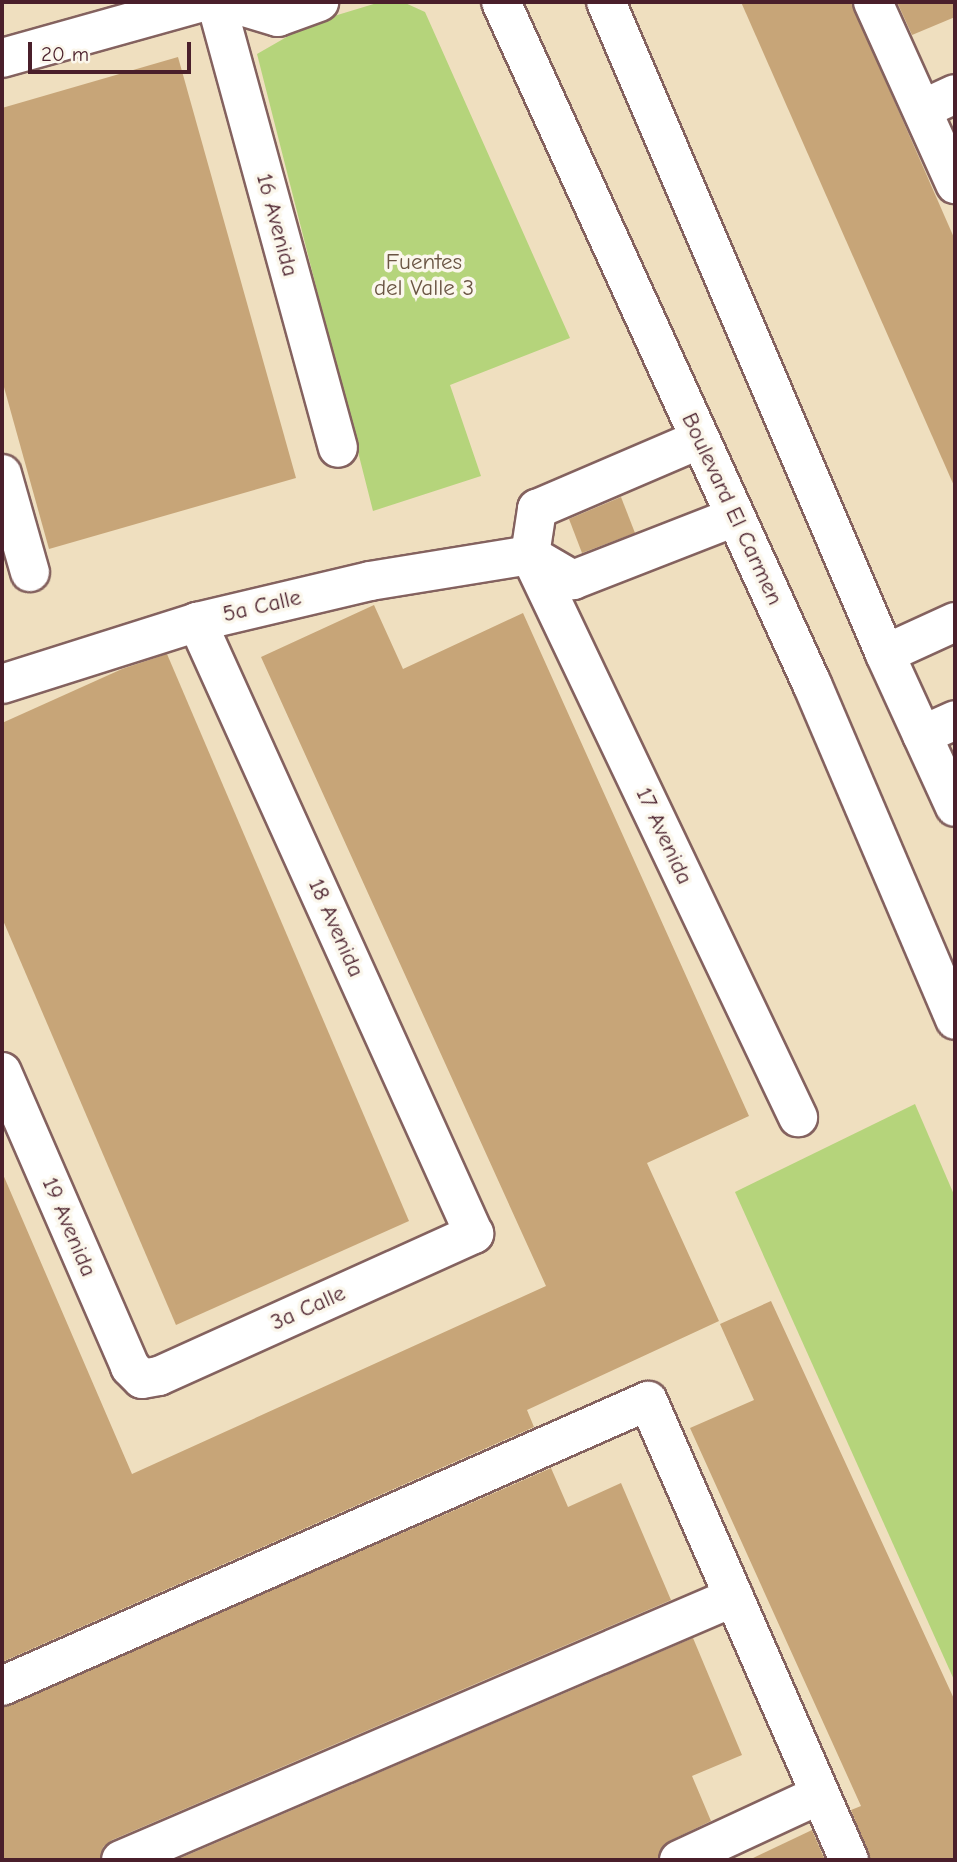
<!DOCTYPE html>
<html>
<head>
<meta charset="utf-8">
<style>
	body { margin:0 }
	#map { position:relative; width:957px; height:1862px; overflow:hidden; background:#efdfbf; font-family:"Comic Neue",sans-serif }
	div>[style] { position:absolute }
	.green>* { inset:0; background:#b5d47b }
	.building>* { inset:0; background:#c7a578 }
	.roads { filter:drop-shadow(2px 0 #84625f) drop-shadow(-2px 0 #84625f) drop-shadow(0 2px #84625f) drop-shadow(0 -2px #84625f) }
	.minor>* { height:38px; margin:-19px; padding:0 19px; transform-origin:19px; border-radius:19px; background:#fff }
	.major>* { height:38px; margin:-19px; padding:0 19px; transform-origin:19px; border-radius:19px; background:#fff }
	span { translate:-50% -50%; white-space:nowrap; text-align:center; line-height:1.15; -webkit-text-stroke:7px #fbf7ec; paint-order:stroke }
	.street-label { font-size:23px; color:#4a1f2b }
	.park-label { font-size:23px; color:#6a5543 }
	.frame { position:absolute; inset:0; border:4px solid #4a1f2b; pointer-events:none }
	.scale { position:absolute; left:28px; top:42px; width:163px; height:32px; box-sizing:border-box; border:4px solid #4a1f2b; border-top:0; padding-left:9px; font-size:21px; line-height:24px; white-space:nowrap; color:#4a1f2b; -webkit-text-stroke:5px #fbf7ec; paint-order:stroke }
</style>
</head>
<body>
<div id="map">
	<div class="green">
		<i style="clip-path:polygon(403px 2px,425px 12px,570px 338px,450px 385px,481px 476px,373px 511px,257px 54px,311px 23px,377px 3px)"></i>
		<i style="clip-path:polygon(915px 1104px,955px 1197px,955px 1682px,735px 1192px)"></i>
	</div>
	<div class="building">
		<i style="clip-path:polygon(741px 2px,851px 2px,955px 240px,955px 488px)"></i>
		<i style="clip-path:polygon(897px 2px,955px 2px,955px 17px,912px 35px)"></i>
		<i style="clip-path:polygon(178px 57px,296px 478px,49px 549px,2px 380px,2px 108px)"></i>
		<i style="clip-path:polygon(621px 497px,635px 533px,582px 553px,569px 519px)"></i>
		<i style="clip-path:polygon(374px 605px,403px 669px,523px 613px,749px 1116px,647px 1163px,719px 1321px,527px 1410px,534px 1427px,2px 1662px,2px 1172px,132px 1474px,546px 1286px,261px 657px)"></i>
		<i style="clip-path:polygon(167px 654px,409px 1221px,176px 1325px,2px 918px,2px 723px,122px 669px)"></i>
		<i style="clip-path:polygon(771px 1301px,955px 1701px,955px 1860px,871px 1860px,851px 1810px,861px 1806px,690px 1428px,754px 1400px,720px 1324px)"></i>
		<i style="clip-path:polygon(551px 1468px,568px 1507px,621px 1483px,671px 1600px,112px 1840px,103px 1847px,100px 1860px,2px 1860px,2px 1708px)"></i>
		<i style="clip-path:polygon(693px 1638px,742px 1755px,692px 1776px,711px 1821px,669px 1841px,658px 1860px,176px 1860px)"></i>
		<i style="clip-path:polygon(812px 1830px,825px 1860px,749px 1860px)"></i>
	</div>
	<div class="roads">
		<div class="minor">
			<i style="left:216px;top:2px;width:462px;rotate:74.7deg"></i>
			<i style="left:228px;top:2px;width:52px;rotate:16.7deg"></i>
			<i style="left:278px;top:17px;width:44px;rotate:-20.1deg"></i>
			<i style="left:873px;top:2px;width:200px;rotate:65.7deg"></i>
			<i style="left:2px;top:58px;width:209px;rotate:-15.6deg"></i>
			<i style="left:923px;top:109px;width:35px;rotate:-25deg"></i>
			<i style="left:2px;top:474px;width:102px;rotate:74.1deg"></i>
			<i style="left:530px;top:555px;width:623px;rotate:64.51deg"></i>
			<i style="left:530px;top:555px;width:50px;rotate:30.2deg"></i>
			<i style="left:573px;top:580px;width:174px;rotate:-21.3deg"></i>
			<i style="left:530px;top:555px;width:47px;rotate:-81.3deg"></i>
			<i style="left:537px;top:509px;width:177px;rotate:-23.2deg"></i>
			<i style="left:885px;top:654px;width:77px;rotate:-24.6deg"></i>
			<i style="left:2px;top:684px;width:205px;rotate:-17.6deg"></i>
			<i style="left:197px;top:622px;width:178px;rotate:-13.3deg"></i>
			<i style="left:370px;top:581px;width:162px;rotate:-9.2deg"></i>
			<i style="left:922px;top:735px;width:36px;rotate:-24deg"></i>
			<i style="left:2px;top:1072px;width:322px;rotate:66.5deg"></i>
			<i style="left:130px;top:1367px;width:17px;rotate:45deg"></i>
			<i style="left:142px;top:1379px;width:17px;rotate:-10deg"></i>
			<i style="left:159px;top:1376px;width:346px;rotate:-24.3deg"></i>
			<i style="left:474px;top:1234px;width:672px;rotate:-114.35deg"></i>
			<i style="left:2px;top:1686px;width:706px;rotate:-23.81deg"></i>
			<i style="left:648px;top:1401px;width:501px;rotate:66.35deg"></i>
			<i style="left:121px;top:1860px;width:667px;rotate:-23.22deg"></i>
			<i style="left:679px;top:1860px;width:154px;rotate:-24.9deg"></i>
		</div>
		<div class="major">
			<i style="left:501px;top:2px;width:750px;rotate:65.49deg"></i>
			<i style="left:812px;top:684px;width:365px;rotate:66.9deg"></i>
			<i style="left:606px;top:2px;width:709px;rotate:66.83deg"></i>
			<i style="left:885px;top:654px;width:168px;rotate:65.4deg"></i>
		</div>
	</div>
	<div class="street-label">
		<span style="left:277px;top:225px;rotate:75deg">16 Avenida</span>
		<span style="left:732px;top:509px;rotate:65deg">Boulevard El Carmen</span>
		<span style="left:262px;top:606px;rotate:-13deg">5a Calle</span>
		<span style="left:664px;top:836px;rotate:65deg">17 Avenida</span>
		<span style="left:336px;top:928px;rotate:66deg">18 Avenida</span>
		<span style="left:69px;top:1227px;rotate:67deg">19 Avenida</span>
		<span style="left:308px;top:1308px;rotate:-24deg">3a Calle</span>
	</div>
	<div class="park-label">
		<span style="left:424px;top:275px">Fuentes<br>del Valle 3</span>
	</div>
	<div class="frame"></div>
	<div class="scale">20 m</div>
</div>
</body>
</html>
